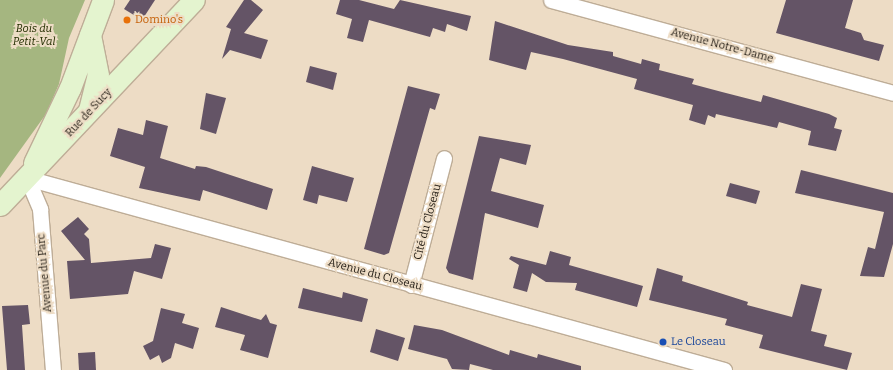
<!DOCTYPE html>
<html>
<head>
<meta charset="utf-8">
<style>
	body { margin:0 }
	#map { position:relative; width:893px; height:370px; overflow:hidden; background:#eddcc5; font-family:Bitter,serif }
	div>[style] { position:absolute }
	.green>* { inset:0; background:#a5b680 }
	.building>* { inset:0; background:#645466 }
	.roads { filter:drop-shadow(1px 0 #bead97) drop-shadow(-1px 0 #bead97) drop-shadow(0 1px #bead97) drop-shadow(0 -1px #bead97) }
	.street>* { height:15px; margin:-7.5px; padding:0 7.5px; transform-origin:7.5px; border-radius:7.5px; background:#fff }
	.secondary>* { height:21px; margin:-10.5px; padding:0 10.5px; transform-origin:10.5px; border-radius:10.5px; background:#e4f4cf }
	.dots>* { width:11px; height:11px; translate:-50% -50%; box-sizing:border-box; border:2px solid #eddcc5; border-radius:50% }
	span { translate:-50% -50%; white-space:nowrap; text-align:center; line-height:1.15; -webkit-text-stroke:4px #eddcc5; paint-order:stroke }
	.food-label { font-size:11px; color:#c56008 }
	.left { translate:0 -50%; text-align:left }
	.park-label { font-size:11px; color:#242e01; font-style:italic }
	.street-label { font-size:11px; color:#1f1911 }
	.transit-label { font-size:11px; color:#164399 }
</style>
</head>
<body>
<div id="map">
	<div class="green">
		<i style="clip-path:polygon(0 0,85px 0,69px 38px,59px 84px,46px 114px,0 178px)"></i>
	</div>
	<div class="building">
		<i style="clip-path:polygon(130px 0,155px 0,142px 20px,124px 9px)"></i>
		<i style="clip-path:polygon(244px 0,251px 0,263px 10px,244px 33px,268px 40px,261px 59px,230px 50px,222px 59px,231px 29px,226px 27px)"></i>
		<i style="clip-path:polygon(340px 0,359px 0,394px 9px,400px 0,471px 16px,467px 31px,447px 24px,445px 32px,433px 28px,430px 37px,369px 20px,363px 42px,347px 38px,352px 19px,336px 14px)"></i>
		<i style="clip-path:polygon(786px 0,853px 0,845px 28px,861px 33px,864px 40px,884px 45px,879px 61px,776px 33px)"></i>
		<i style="clip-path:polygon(495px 21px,568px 45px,613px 52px,613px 56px,641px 64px,642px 59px,660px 64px,659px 70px,694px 79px,692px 84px,722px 92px,761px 102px,763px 95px,829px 114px,837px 118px,834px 128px,842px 130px,836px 151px,808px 145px,811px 131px,779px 122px,777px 128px,716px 114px,715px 118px,708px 115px,705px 125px,689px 120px,693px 105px,634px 89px,637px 79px,563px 59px,531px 52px,526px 70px,489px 60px)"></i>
		<i style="clip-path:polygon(310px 66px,337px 73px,333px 90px,306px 82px)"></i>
		<i style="clip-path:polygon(408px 86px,440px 94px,435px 110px,430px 108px,389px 253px,384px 255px,364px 249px)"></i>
		<i style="clip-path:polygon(206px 93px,226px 98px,216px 134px,200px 129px)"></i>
		<i style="clip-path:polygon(146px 120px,168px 126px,160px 158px,195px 169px,196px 166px,206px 167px,273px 189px,267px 210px,203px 190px,200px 201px,139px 188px,145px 167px,110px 156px,118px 128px,143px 135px)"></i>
		<i style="clip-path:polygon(479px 136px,531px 145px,526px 165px,500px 158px,491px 191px,544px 205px,538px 228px,485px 213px,473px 280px,449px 273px,446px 268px)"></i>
		<i style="clip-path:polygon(312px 166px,354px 178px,347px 202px,319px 195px,317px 204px,303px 200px)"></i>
		<i style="clip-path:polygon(801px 170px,893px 193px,893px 244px,884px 277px,860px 276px,868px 247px,875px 249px,884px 212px,795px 193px)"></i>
		<i style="clip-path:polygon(730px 183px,760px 191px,756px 204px,726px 196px)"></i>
		<i style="clip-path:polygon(78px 217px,89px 229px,84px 234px,89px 239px,91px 263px,151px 258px,155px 244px,171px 248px,162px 279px,134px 271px,128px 294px,70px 299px,67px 261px,85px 260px,61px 231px)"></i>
		<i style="clip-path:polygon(550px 251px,571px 257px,569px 265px,643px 286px,637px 307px,575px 290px,577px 283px,546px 282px,532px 273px,527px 292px,513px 288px,519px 265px,509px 259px,511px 256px,546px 265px)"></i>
		<i style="clip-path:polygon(657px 268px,683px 276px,682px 281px,748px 302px,747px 305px,792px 317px,801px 284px,822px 289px,811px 331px,827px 335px,824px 346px,852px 353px,847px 370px,759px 348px,763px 335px,725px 325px,727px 319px,649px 300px)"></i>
		<i style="clip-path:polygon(303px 288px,342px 298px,343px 292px,368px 299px,362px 322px,298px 308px)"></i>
		<i style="clip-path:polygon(28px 305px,30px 324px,22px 325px,25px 370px,7px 370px,2px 306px)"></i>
		<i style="clip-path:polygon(221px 307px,261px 320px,266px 314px,270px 323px,277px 325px,268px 358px,240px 350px,245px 335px,215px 327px)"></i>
		<i style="clip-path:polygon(161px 308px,185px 314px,182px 323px,199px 328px,193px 349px,175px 343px,171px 358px,162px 363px,159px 355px,150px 360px,143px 346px,153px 341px)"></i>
		<i style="clip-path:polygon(414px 325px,442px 330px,509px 355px,510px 350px,537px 358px,538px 354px,581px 366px,581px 370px,493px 370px,470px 364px,469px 370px,452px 369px,447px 359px,408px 349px)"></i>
		<i style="clip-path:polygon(376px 329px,405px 338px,398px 361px,370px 352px)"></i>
		<i style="clip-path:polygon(95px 352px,96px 370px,79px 370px,78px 353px)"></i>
	</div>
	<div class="roads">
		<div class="street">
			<i style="left:551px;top:0;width:354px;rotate:15.2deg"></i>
			<i style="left:27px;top:178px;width:723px;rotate:15.4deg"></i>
			<i style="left:27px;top:178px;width:34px;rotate:67deg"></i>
			<i style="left:40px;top:209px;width:162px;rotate:85.4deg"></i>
			<i style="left:411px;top:285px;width:131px;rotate:-75.4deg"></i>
		</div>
		<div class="secondary">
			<i style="left:89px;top:110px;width:36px;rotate:-76deg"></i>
			<i style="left:98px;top:75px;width:41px;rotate:-101.3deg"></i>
			<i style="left:34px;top:163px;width:83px;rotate:-64.4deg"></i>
			<i style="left:70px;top:88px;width:94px;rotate:-69.4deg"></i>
			<i style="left:0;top:205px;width:282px;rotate:-46.6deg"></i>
		</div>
	</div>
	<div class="dots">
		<i style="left:127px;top:20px;background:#e8710a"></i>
		<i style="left:663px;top:342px;background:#1a4fb4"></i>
	</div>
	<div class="food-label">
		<span class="left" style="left:135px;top:20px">Domino's</span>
	</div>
	<div class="park-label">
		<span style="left:34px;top:36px">Bois du<br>Petit-Val</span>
	</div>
	<div class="street-label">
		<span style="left:722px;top:46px;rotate:15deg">Avenue Notre-Dame</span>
		<span style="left:89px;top:113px;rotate:-47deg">Rue de Sucy</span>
		<span style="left:428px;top:222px;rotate:-75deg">Cité du Closeau</span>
		<span style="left:45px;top:273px;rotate:-95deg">Avenue du Parc</span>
		<span style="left:375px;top:275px;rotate:15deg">Avenue du Closeau</span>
	</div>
	<div class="transit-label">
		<span class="left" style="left:671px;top:342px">Le Closeau</span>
	</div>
</div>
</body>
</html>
